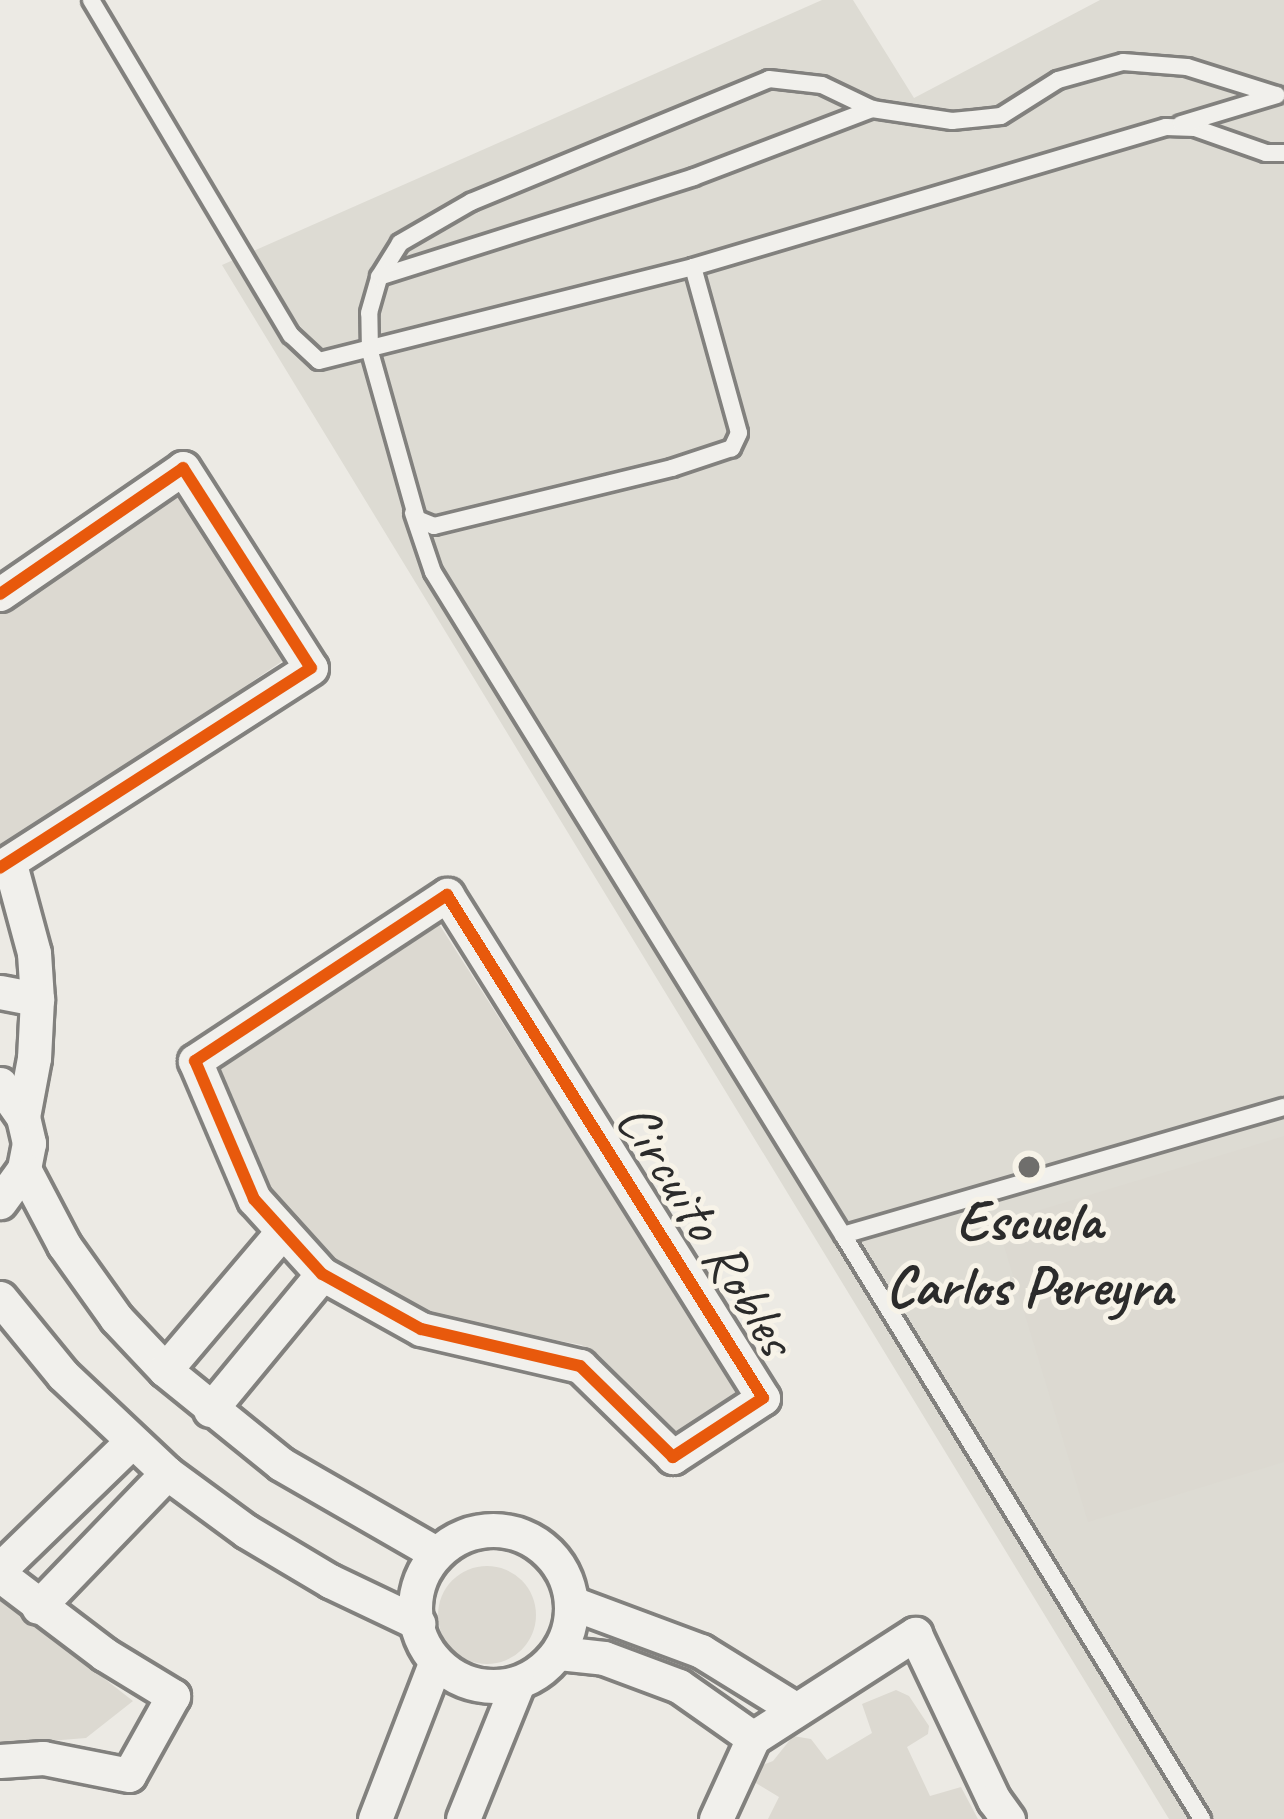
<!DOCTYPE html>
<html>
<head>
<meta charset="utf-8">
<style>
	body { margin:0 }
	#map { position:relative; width:1284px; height:1819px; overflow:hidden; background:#eceae4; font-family:Caveat,sans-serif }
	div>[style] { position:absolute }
	.built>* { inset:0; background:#dddbd3 }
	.green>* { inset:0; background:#dcd9d1 }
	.round { border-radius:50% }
	.roads { filter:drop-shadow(3px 0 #82817e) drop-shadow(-3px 0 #82817e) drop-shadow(0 3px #82817e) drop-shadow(0 -3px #82817e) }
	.lane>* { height:16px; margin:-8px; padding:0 8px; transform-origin:8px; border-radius:8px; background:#f1f0ec }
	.street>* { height:33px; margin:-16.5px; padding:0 16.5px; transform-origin:16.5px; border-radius:16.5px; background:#f1f0ec }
	.street>.ring { margin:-16.5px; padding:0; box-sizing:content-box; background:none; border:33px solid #f1f0ec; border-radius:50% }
	.cycleway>* { height:12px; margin:-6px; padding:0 6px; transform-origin:6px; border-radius:6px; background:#e8590c }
	.dots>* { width:33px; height:33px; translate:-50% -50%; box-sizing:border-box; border:6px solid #f7f3e8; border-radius:50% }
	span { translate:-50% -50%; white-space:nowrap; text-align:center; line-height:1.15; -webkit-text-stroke:10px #f7f3e8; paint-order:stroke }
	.poi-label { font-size:57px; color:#2b2b2b; font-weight:700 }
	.street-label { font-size:57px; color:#2b2b2b }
</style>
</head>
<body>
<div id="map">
	<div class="built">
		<i style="clip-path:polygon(822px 0,853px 0,914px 98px,1100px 0,1284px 0,1284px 1819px,1169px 1819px,222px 265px)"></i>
	</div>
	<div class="green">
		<i style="clip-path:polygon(182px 488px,284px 660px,13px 844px,0 845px,0 612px)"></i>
		<i style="clip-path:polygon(439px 924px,741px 1396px,678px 1439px,582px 1345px,426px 1316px,332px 1264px,269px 1193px,219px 1066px)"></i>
		<i style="clip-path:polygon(1284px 1136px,1284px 1462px,1088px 1522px,997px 1223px)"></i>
		<i class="round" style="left:438px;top:1566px;width:98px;height:98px"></i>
		<i style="clip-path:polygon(0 1594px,33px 1623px,133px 1701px,86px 1738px,0 1745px)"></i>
		<i style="clip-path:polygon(896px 1690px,909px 1696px,929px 1726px,928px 1734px,907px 1747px,930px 1796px,961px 1787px,978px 1819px,768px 1819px,779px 1797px,751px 1780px,760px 1766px,773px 1761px,793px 1736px,811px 1739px,827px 1760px,872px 1733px,862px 1704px)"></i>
	</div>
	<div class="roads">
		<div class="lane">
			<i style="left:91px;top:0;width:390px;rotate:59.2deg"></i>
			<i style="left:291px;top:335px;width:38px;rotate:43deg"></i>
			<i style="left:319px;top:361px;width:386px;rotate:-14.1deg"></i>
			<i style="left:693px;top:267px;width:493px;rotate:-16.5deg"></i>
			<i style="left:1166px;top:127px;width:29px;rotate:2deg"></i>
			<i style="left:1195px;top:128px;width:75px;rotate:19.4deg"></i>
			<i style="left:1266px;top:153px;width:18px"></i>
			<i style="left:1181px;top:124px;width:100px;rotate:-16.8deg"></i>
			<i style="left:693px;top:267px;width:172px;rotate:74.5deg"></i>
			<i style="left:739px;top:433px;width:17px;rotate:115deg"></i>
			<i style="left:732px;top:448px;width:63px;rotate:161.6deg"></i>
			<i style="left:672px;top:468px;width:245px;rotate:166.3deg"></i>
			<i style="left:434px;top:526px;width:18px;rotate:-158deg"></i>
			<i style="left:417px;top:519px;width:173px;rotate:-105.7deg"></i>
			<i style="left:370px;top:352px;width:39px;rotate:-91deg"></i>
			<i style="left:369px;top:313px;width:37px;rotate:-74deg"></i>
			<i style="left:379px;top:277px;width:40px;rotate:-58deg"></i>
			<i style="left:400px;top:243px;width:82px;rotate:-30deg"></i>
			<i style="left:471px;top:202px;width:322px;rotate:-22.4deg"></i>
			<i style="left:769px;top:79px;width:53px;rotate:6.5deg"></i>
			<i style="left:822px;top:85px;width:55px;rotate:25.6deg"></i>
			<i style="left:872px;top:109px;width:81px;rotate:8.5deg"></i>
			<i style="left:952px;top:121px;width:49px;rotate:-5.8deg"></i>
			<i style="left:1001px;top:116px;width:67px;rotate:-32.3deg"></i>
			<i style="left:1058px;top:80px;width:67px;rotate:-15.5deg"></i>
			<i style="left:1123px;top:62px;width:64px;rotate:4.5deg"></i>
			<i style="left:1187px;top:67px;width:93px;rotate:17.5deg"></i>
			<i style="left:379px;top:277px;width:330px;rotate:-17.6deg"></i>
			<i style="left:694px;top:177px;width:191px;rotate:-20.9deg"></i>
			<i style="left:413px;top:513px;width:62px;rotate:71.3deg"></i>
			<i style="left:433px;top:572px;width:780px;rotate:58.27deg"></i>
			<i style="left:843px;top:1235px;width:459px;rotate:-16.2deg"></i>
			<i style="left:843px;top:1235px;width:686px;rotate:58.42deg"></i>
		</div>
		<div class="street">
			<i style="left:0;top:594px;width:222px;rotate:-34.5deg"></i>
			<i style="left:183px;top:468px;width:237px;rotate:57.4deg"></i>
			<i style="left:311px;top:668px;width:370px;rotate:147.3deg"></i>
			<i style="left:10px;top:864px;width:92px;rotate:74.9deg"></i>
			<i style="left:34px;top:953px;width:46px;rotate:86.3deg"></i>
			<i style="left:37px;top:999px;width:59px;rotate:92.9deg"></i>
			<i style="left:34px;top:1058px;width:60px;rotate:100.6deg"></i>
			<i style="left:447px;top:895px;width:594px;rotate:57.86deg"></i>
			<i style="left:763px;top:1398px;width:108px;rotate:146.8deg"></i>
			<i style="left:673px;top:1457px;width:130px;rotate:-135.6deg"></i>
			<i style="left:580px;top:1366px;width:163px;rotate:-166.9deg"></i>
			<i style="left:421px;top:1329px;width:113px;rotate:-150.9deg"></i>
			<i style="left:322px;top:1274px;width:101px;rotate:-132.2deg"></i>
			<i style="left:254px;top:1199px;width:150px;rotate:-113.1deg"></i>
			<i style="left:195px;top:1061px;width:302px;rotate:-33.4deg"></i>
			<i style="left:0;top:992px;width:38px;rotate:11deg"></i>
			<i style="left:0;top:1084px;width:40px;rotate:55.1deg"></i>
			<i style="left:23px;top:1117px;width:27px;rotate:77deg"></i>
			<i style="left:29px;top:1143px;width:26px;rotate:101deg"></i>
			<i style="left:24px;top:1169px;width:41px;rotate:126deg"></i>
			<i style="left:24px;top:1169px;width:86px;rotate:62.2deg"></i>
			<i style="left:64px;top:1245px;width:90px;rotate:54.5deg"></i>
			<i style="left:116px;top:1318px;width:71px;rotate:46.7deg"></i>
			<i style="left:165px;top:1370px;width:149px;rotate:39deg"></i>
			<i style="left:281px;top:1464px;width:179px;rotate:29.9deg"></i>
			<i style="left:0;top:1298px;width:99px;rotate:50.7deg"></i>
			<i style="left:63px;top:1375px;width:143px;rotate:43.3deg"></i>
			<i style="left:167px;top:1473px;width:98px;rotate:36.3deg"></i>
			<i style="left:246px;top:1531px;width:98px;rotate:30.8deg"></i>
			<i style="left:330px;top:1581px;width:98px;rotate:25.5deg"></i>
			<i style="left:165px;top:1370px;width:182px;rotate:-49.7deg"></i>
			<i style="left:210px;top:1410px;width:176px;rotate:-50.5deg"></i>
			<i class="ring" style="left:415px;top:1530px;width:123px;height:123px"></i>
			<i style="left:0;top:1569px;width:182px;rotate:-44.1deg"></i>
			<i style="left:0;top:1575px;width:131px;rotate:37.2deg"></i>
			<i style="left:104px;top:1654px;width:81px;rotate:31.3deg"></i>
			<i style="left:173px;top:1696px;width:90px;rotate:119.1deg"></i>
			<i style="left:129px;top:1775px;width:88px;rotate:-168.8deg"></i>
			<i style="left:43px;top:1758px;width:43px;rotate:176deg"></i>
			<i style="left:572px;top:1603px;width:138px;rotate:20.4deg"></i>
			<i style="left:701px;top:1651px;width:110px;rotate:31.7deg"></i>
			<i style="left:38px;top:1607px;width:186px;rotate:-46.1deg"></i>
			<i style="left:559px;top:1653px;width:45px;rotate:6.3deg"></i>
			<i style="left:604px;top:1658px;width:80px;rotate:20.5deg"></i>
			<i style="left:679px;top:1686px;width:90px;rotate:35.1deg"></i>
			<i style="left:375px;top:1819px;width:164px;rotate:-68.9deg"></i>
			<i style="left:463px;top:1819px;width:147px;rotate:-68deg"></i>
			<i style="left:716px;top:1819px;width:89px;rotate:-65.4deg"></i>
			<i style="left:753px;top:1738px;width:193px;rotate:-32.7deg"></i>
			<i style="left:915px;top:1634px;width:184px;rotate:64.6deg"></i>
			<i style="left:994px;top:1800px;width:24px;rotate:54deg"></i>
		</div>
	</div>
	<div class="cycleway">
		<i style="left:0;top:594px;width:222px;rotate:-34.5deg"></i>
		<i style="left:183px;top:468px;width:237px;rotate:57.4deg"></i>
		<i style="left:311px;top:668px;width:370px;rotate:147.3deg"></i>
		<i style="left:447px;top:895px;width:594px;rotate:57.86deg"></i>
		<i style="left:763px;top:1398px;width:108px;rotate:146.8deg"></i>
		<i style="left:673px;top:1457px;width:130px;rotate:-135.6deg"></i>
		<i style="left:580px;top:1366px;width:163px;rotate:-166.9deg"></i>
		<i style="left:421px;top:1329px;width:113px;rotate:-150.9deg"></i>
		<i style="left:322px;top:1274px;width:101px;rotate:-132.2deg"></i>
		<i style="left:254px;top:1199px;width:150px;rotate:-113.1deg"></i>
		<i style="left:195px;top:1061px;width:302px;rotate:-33.4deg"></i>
	</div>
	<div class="dots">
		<i style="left:1029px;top:1167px;background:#6f6e6c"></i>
	</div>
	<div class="poi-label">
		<span style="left:1029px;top:1254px">Escuela<br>Carlos Pereyra</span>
	</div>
	<div class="street-label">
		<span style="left:706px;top:1229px;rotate:58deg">Circuito Robles</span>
	</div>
</div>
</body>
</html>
